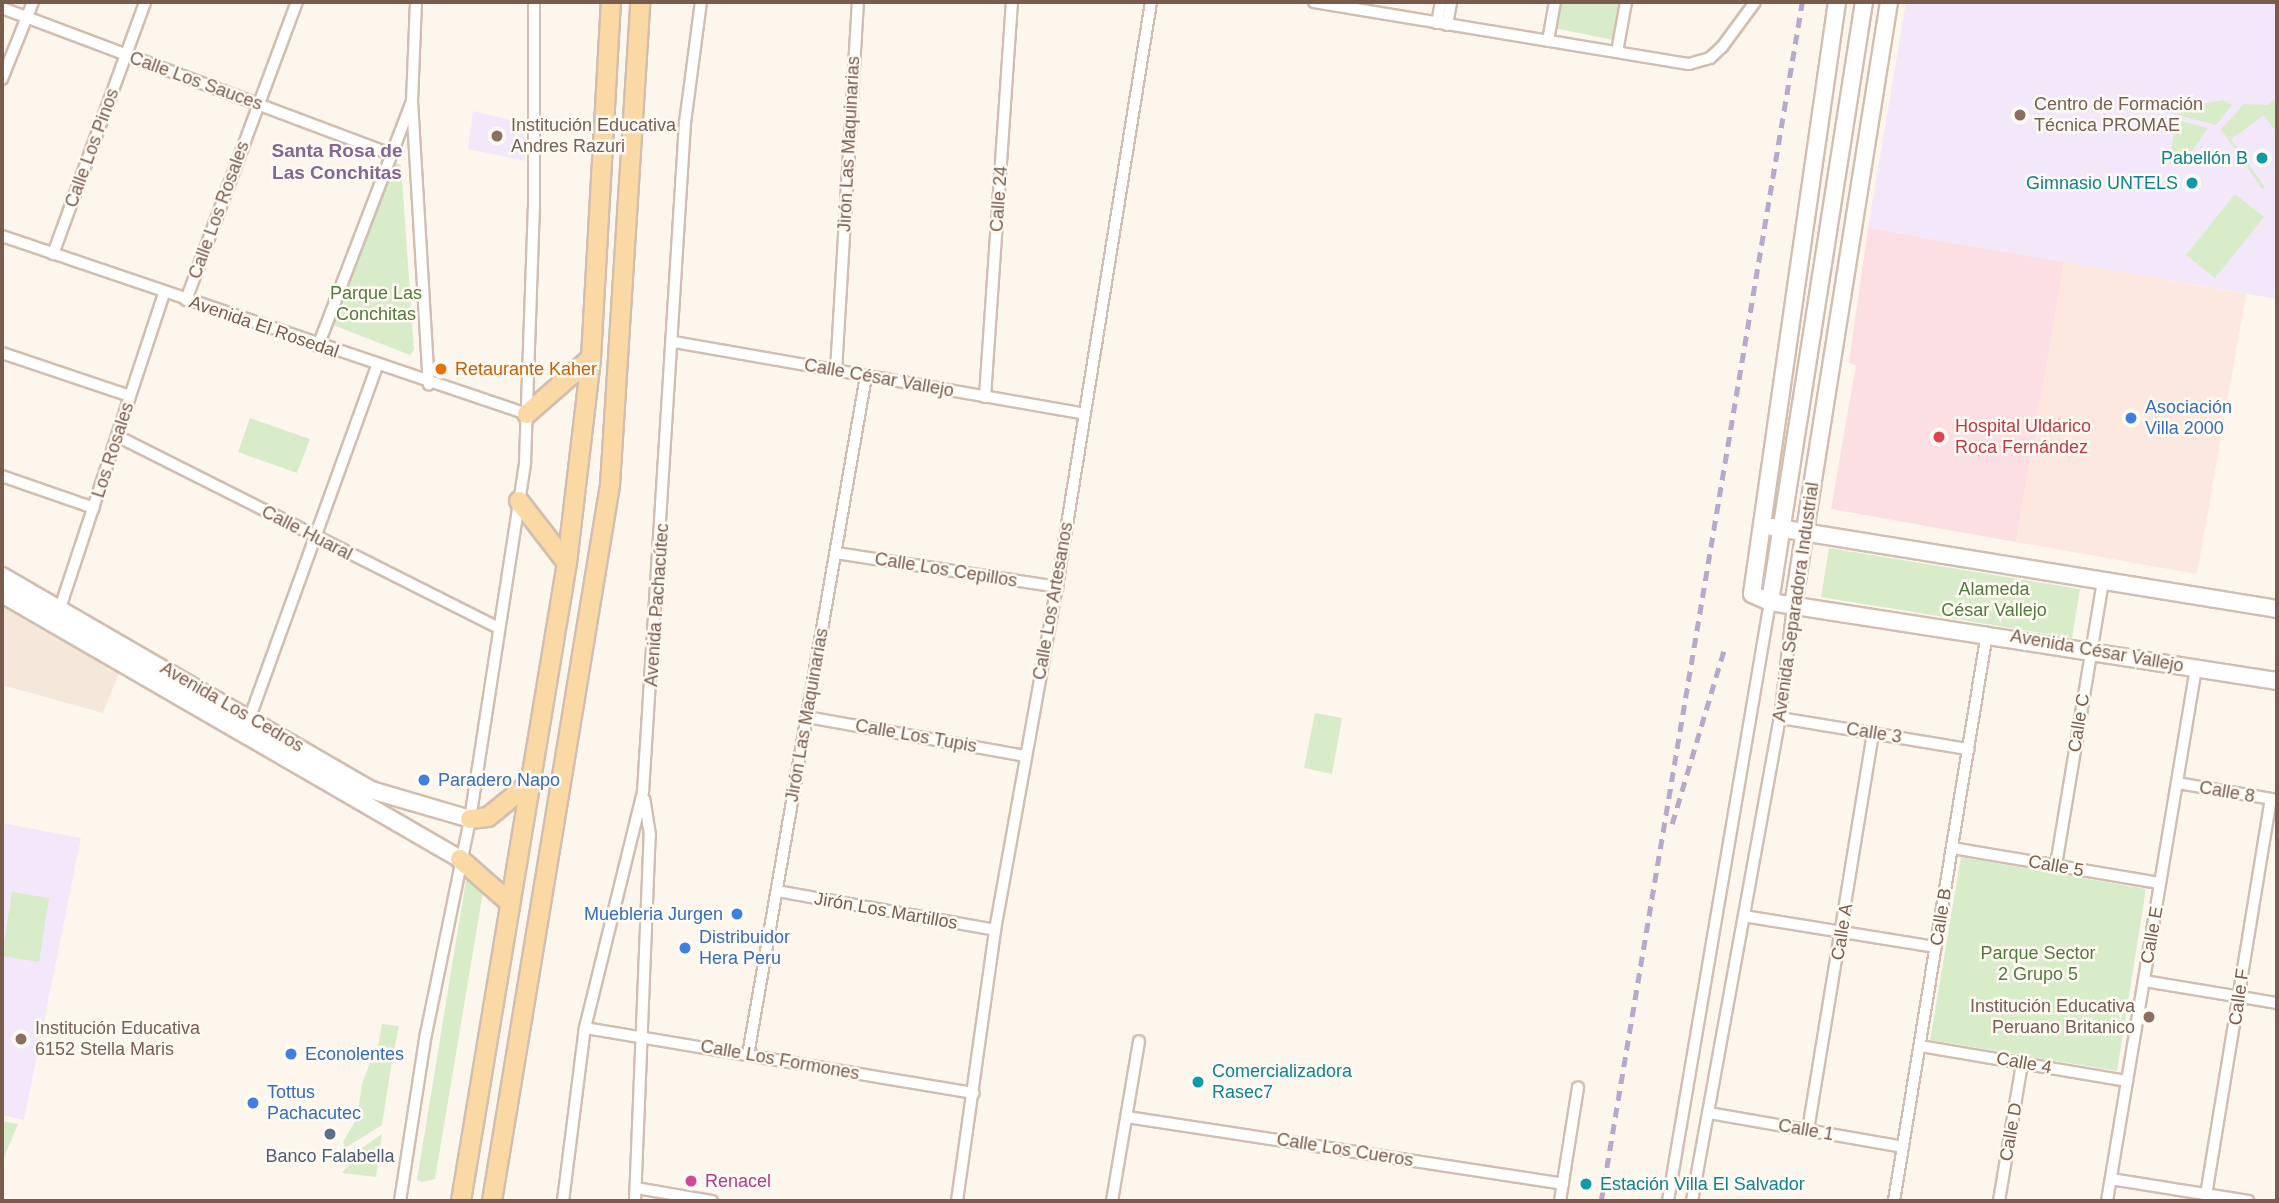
<!DOCTYPE html>
<html>
<head>
<meta charset="utf-8">
<style>
	body { margin:0 }
	#map { position:relative; width:2279px; height:1203px; overflow:hidden; background:#fdf6ec; font-family:Helvetica,sans-serif }
	div>[style] { position:absolute }
	.residential>* { inset:0; background:#f5e8da }
	.commercial>* { inset:0; background:#fde8e0 }
	.education>* { inset:0; background:#f3e8fa }
	.medical>* { inset:0; background:#fbdfe3 }
	.green>* { inset:0; background:#d8ecc9 }
	.roads { filter:drop-shadow(2px 0 #d1beb0) drop-shadow(-2px 0 #d1beb0) drop-shadow(0 2px #d1beb0) drop-shadow(0 -2px #d1beb0) }
	.street>* { height:10px; margin:-5px; padding:0 5px; transform-origin:5px; border-radius:5px; background:#fff }
	.secondary>* { height:16px; margin:-8px; padding:0 8px; transform-origin:8px; border-radius:8px; background:#fff }
	.primary>* { height:18px; margin:-9px; padding:0 9px; transform-origin:9px; border-radius:9px; background:#fbd9a5 }
	.rail>* { height:4.5px; margin-top:-2.25px; transform-origin:0; background:repeating-linear-gradient(90deg,#b9a8c9 0 10px,transparent 0 17px) }
	.dots>* { width:19px; height:19px; translate:-50% -50%; box-sizing:border-box; border:4px solid #fffaf3; border-radius:50% }
	span { translate:-50% -50%; white-space:nowrap; text-align:center; line-height:1.15; -webkit-text-stroke:5px #fffaf3; paint-order:stroke }
	.street-label { font-size:18px; color:#7a5c4d }
	.education-label { font-size:18px; color:#785e54 }
	.left { translate:0 -50%; text-align:left }
	.right { translate:-100% -50%; text-align:right }
	.culture-label { font-size:18px; color:#0d838f }
	.park-label { font-size:18px; color:#537a41 }
	.food-label { font-size:18px; color:#c56008 }
	.shop-label { font-size:18px; color:#366cbe }
	.health-label { font-size:18px; color:#be3a42 }
	.service-label { font-size:18px; color:#4e5e75 }
	.hotel-label { font-size:18px; color:#b23c85 }
	.neighbourhood-label { font-size:19px; color:#846695; font-weight:700 }
	.frame { position:absolute; inset:0; border:4px solid #7a5c4d; pointer-events:none }
</style>
</head>
<body>
<div id="map">
	<div class="residential">
		<i style="clip-path:polygon(2px 579px,129px 648px,103px 713px,2px 685px)"></i>
	</div>
	<div class="commercial">
		<i style="clip-path:polygon(2064px 262px,2246px 294px,2197px 574px,2016px 542px)"></i>
	</div>
	<div class="education">
		<i style="clip-path:polygon(1906px 2px,2277px 2px,2277px 299px,1868px 228px)"></i>
		<i style="clip-path:polygon(473px 111px,524px 123px,525px 161px,468px 149px)"></i>
		<i style="clip-path:polygon(2px 823px,81px 838px,24px 1120px,2px 1115px)"></i>
	</div>
	<div class="medical">
		<i style="clip-path:polygon(1868px 228px,2064px 262px,2016px 542px,1831px 509px,1856px 365px,1849px 363px)"></i>
	</div>
	<div class="green">
		<i style="clip-path:polygon(1559px 2px,1620px 2px,1613px 40px,1554px 28px)"></i>
		<i style="clip-path:polygon(2277px 98px,2277px 133px,2264px 115px,2231px 139px,2265px 187px,2262px 189px,2221px 129px,2244px 104px,2267px 105px)"></i>
		<i style="clip-path:polygon(2223px 100px,2232px 105px,2216px 125px,2177px 115px,2178px 109px)"></i>
		<i style="clip-path:polygon(2176px 120px,2208px 128px,2190px 153px,2180px 152px,2169px 165px)"></i>
		<i style="clip-path:polygon(393px 162px,401px 165px,414px 350px,410px 355px,333px 325px)"></i>
		<i style="clip-path:polygon(2235px 194px,2264px 217px,2215px 278px,2186px 255px)"></i>
		<i style="clip-path:polygon(250px 418px,310px 439px,297px 473px,238px 452px)"></i>
		<i style="clip-path:polygon(1829px 548px,2080px 589px,2072px 638px,1821px 597px)"></i>
		<i style="clip-path:polygon(1315px 713px,1342px 718px,1332px 774px,1304px 768px)"></i>
		<i style="clip-path:polygon(1961px 857px,2146px 889px,2117px 1071px,1930px 1040px)"></i>
		<i style="clip-path:polygon(466px 880px,483px 892px,435px 1179px,423px 1182px,417px 1180px)"></i>
		<i style="clip-path:polygon(12px 892px,49px 898px,39px 962px,2px 956px)"></i>
		<i style="clip-path:polygon(382px 1024px,399px 1026px,394px 1050px,378px 1046px)"></i>
		<i style="clip-path:polygon(372px 1057px,392px 1061px,382px 1125px,345px 1148px,343px 1142px,357px 1118px,362px 1084px)"></i>
		<i style="clip-path:polygon(2px 1121px,18px 1124px,2px 1162px)"></i>
		<i style="clip-path:polygon(382px 1134px,376px 1177px,342px 1173px,362px 1148px)"></i>
	</div>
	<div class="roads">
		<div class="street">
			<i style="left:416px;top:2px;width:99px;rotate:92.3deg"></i>
			<i style="left:412px;top:101px;width:284px;rotate:86.6deg"></i>
			<i style="left:1314px;top:2px;width:380px;rotate:9.4deg"></i>
			<i style="left:1689px;top:64px;width:22px;rotate:-16deg"></i>
			<i style="left:1710px;top:58px;width:16px;rotate:-43deg"></i>
			<i style="left:1722px;top:47px;width:56px;rotate:-53.7deg"></i>
			<i style="left:2px;top:8px;width:415px;rotate:20.6deg"></i>
			<i style="left:1437px;top:23px;width:21px;rotate:-79deg"></i>
			<i style="left:1447px;top:25px;width:23px;rotate:-80deg"></i>
			<i style="left:1548px;top:41px;width:40px;rotate:-80deg"></i>
			<i style="left:1617px;top:52px;width:51px;rotate:-79.8deg"></i>
			<i style="left:2px;top:79px;width:83px;rotate:-68.1deg"></i>
			<i style="left:2px;top:236px;width:554px;rotate:18.73deg"></i>
			<i style="left:53px;top:254px;width:268px;rotate:-69.9deg"></i>
			<i style="left:186px;top:300px;width:318px;rotate:-69.6deg"></i>
			<i style="left:674px;top:342px;width:417px;rotate:9.9deg"></i>
			<i style="left:318px;top:346px;width:259px;rotate:-69deg"></i>
			<i style="left:2px;top:353px;width:135px;rotate:18.6deg"></i>
			<i style="left:836px;top:371px;width:370px;rotate:-86.6deg"></i>
			<i style="left:985px;top:397px;width:396px;rotate:-86.1deg"></i>
			<i style="left:117px;top:436px;width:427px;rotate:26.7deg"></i>
			<i style="left:2px;top:476px;width:97px;rotate:19.2deg"></i>
			<i style="left:836px;top:553px;width:224px;rotate:8.7deg"></i>
			<i style="left:60px;top:608px;width:332px;rotate:-71.7deg"></i>
			<i style="left:250px;top:717px;width:373px;rotate:-70.1deg"></i>
			<i style="left:807px;top:717px;width:222px;rotate:10.1deg"></i>
			<i style="left:1780px;top:718px;width:191px;rotate:9.4deg"></i>
			<i style="left:2177px;top:783px;width:101px;rotate:9.6deg"></i>
			<i style="left:1952px;top:848px;width:211px;rotate:9.6deg"></i>
			<i style="left:2056px;top:865px;width:288px;rotate:-80.6deg"></i>
			<i style="left:777px;top:891px;width:221px;rotate:10.1deg"></i>
			<i style="left:1744px;top:916px;width:194px;rotate:9.2deg"></i>
			<i style="left:2144px;top:981px;width:135px;rotate:9.4deg"></i>
			<i style="left:585px;top:1028px;width:394px;rotate:9.5deg"></i>
			<i style="left:1920px;top:1046px;width:210px;rotate:9.6deg"></i>
			<i style="left:748px;top:1055px;width:689px;rotate:-80.14deg"></i>
			<i style="left:1709px;top:1113px;width:197px;rotate:9.9deg"></i>
			<i style="left:1127px;top:1117px;width:441px;rotate:8.7deg"></i>
			<i style="left:1808px;top:1130px;width:402px;rotate:-80.7deg"></i>
			<i style="left:2111px;top:1179px;width:139px;rotate:9.1deg"></i>
			<i style="left:636px;top:1188px;width:77px;rotate:9.7deg"></i>
			<i style="left:2206px;top:1195px;width:401px;rotate:-80.7deg"></i>
			<i style="left:400px;top:1201px;width:169px;rotate:-81.2deg"></i>
			<i style="left:426px;top:1034px;width:219px;rotate:-78.4deg"></i>
			<i style="left:470px;top:819px;width:361px;rotate:-81.2deg"></i>
			<i style="left:525px;top:462px;width:257px;rotate:-88deg"></i>
			<i style="left:534px;top:205px;width:203px;rotate:-90deg"></i>
			<i style="left:563px;top:1201px;width:174px;rotate:-82.8deg"></i>
			<i style="left:585px;top:1028px;width:243px;rotate:-76.2deg"></i>
			<i style="left:643px;top:792px;width:670px;rotate:-86.41deg"></i>
			<i style="left:685px;top:123px;width:122px;rotate:-82.5deg"></i>
			<i style="left:635px;top:1201px;width:366px;rotate:-87.7deg"></i>
			<i style="left:650px;top:835px;width:36px;rotate:-99deg"></i>
			<i style="left:957px;top:1201px;width:274px;rotate:-82deg"></i>
			<i style="left:995px;top:930px;width:349px;rotate:-79.8deg"></i>
			<i style="left:1057px;top:587px;width:593px;rotate:-80.87deg"></i>
			<i style="left:1112px;top:1201px;width:162px;rotate:-80.4deg"></i>
			<i style="left:1560px;top:1201px;width:115px;rotate:-81deg"></i>
			<i style="left:1668px;top:1201px;width:608px;rotate:-80.34deg"></i>
			<i style="left:1692px;top:1201px;width:491px;rotate:-79.7deg"></i>
			<i style="left:1780px;top:718px;width:113px;rotate:-83.4deg"></i>
			<i style="left:1894px;top:1201px;width:576px;rotate:-80.7deg"></i>
			<i style="left:1999px;top:1201px;width:140px;rotate:-80.5deg"></i>
			<i style="left:2107px;top:1201px;width:540px;rotate:-80.52deg"></i>
		</div>
		<div class="secondary">
			<i style="left:1837px;top:2px;width:598px;rotate:98.17deg"></i>
			<i style="left:1752px;top:594px;width:20px;rotate:24deg"></i>
			<i style="left:1770px;top:602px;width:513px;rotate:8.86deg"></i>
			<i style="left:1772px;top:527px;width:512px;rotate:9.22deg"></i>
			<i style="left:2px;top:576px;width:427px;rotate:30.1deg"></i>
			<i style="left:371px;top:790px;width:103px;rotate:16.3deg"></i>
			<i style="left:2px;top:594px;width:529px;rotate:30.05deg"></i>
			<i style="left:1770px;top:602px;width:607px;rotate:-81.1deg"></i>
			<i style="left:1793px;top:606px;width:612px;rotate:-80.97deg"></i>
		</div>
		<div class="primary">
			<i style="left:527px;top:414px;width:85px;rotate:-41.2deg"></i>
			<i style="left:519px;top:501px;width:78px;rotate:52.3deg"></i>
			<i style="left:470px;top:819px;width:18px;rotate:-6deg"></i>
			<i style="left:488px;top:817px;width:55px;rotate:-39.1deg"></i>
			<i style="left:460px;top:859px;width:67px;rotate:41.3deg"></i>
			<i style="left:461px;top:1201px;width:647px;rotate:-80.57deg"></i>
			<i style="left:567px;top:563px;width:206px;rotate:-83.3deg"></i>
			<i style="left:591px;top:358px;width:357px;rotate:-86.8deg"></i>
			<i style="left:492px;top:1201px;width:726px;rotate:-80.64deg"></i>
			<i style="left:610px;top:485px;width:484px;rotate:-86.4deg"></i>
		</div>
	</div>
	<div class="rail">
		<i style="left:1672px;top:824px;width:182px;rotate:-73.4deg"></i>
		<i style="left:1601px;top:1201px;width:1216px;rotate:-80.48deg"></i>
	</div>
	<div class="dots">
		<i style="left:2020px;top:115px;background:#8d6e63"></i>
		<i style="left:497px;top:136px;background:#8d6e63"></i>
		<i style="left:2262px;top:158px;background:#0f9aa8"></i>
		<i style="left:2192px;top:183px;background:#0f9aa8"></i>
		<i style="left:441px;top:369px;background:#e8710a"></i>
		<i style="left:2131px;top:418px;background:#3f7fe0"></i>
		<i style="left:1939px;top:437px;background:#e0444e"></i>
		<i style="left:424px;top:780px;background:#3f7fe0"></i>
		<i style="left:737px;top:914px;background:#3f7fe0"></i>
		<i style="left:685px;top:948px;background:#3f7fe0"></i>
		<i style="left:2149px;top:1017px;background:#8d6e63"></i>
		<i style="left:21px;top:1039px;background:#8d6e63"></i>
		<i style="left:291px;top:1054px;background:#3f7fe0"></i>
		<i style="left:1198px;top:1082px;background:#0f9aa8"></i>
		<i style="left:253px;top:1103px;background:#3f7fe0"></i>
		<i style="left:330px;top:1134px;background:#5c6f8a"></i>
		<i style="left:691px;top:1181px;background:#d1479c"></i>
		<i style="left:1586px;top:1184px;background:#0f9aa8"></i>
	</div>
	<div class="street-label">
		<span style="left:196px;top:81px;rotate:20deg">Calle Los Sauces</span>
		<span style="left:849px;top:144px;rotate:-87deg">Jirón Las Maquinarias</span>
		<span style="left:92px;top:148px;rotate:-70deg">Calle Los Pinos</span>
		<span style="left:999px;top:199px;rotate:-86deg">Calle 24</span>
		<span style="left:219px;top:210px;rotate:-70deg">Calle Los Rosales</span>
		<span style="left:264px;top:327px;rotate:19deg">Avenida El Rosedal</span>
		<span style="left:879px;top:378px;rotate:10deg">Calle César Vallejo</span>
		<span style="left:113px;top:450px;rotate:-72deg">Los Rosales</span>
		<span style="left:307px;top:533px;rotate:27deg">Calle Huaral</span>
		<span style="left:946px;top:570px;rotate:9deg">Calle Los Cepillos</span>
		<span style="left:1053px;top:601px;rotate:-80deg">Calle Los Artesanos</span>
		<span style="left:1796px;top:602px;rotate:-82deg">Avenida Separadora Industrial</span>
		<span style="left:657px;top:605px;rotate:-86deg">Avenida Pachacútec</span>
		<span style="left:2097px;top:651px;rotate:10deg">Avenida César Vallejo</span>
		<span style="left:232px;top:707px;rotate:30deg">Avenida Los Cedros</span>
		<span style="left:807px;top:715px;rotate:-80deg">Jirón Las Maquinarias</span>
		<span style="left:2079px;top:723px;rotate:-81deg">Calle C</span>
		<span style="left:1874px;top:733px;rotate:9deg">Calle 3</span>
		<span style="left:916px;top:736px;rotate:10deg">Calle Los Tupis</span>
		<span style="left:2227px;top:792px;rotate:10deg">Calle 8</span>
		<span style="left:2056px;top:866px;rotate:10deg">Calle 5</span>
		<span style="left:886px;top:911px;rotate:10deg">Jirón Los Martillos</span>
		<span style="left:1941px;top:917px;rotate:-81deg">Calle B</span>
		<span style="left:1842px;top:932px;rotate:-81deg">Calle A</span>
		<span style="left:2152px;top:935px;rotate:-80deg">Calle E</span>
		<span style="left:2239px;top:997px;rotate:-82deg">Calle F</span>
		<span style="left:780px;top:1060px;rotate:10deg">Calle Los Formones</span>
		<span style="left:2024px;top:1063px;rotate:10deg">Calle 4</span>
		<span style="left:1806px;top:1130px;rotate:10deg">Calle 1</span>
		<span style="left:2011px;top:1132px;rotate:-80deg">Calle D</span>
		<span style="left:1345px;top:1150px;rotate:9deg">Calle Los Cueros</span>
	</div>
	<div class="education-label">
		<span class="left" style="left:2034px;top:115px">Centro de Formación<br>Técnica PROMAE</span>
		<span class="left" style="left:511px;top:136px">Institución Educativa<br>Andres Razuri</span>
		<span class="right" style="left:2135px;top:1017px">Institución Educativa<br>Peruano Britanico</span>
		<span class="left" style="left:35px;top:1039px">Institución Educativa<br>6152 Stella Maris</span>
	</div>
	<div class="culture-label">
		<span class="right" style="left:2248px;top:158px">Pabellón B</span>
		<span class="right" style="left:2178px;top:183px">Gimnasio UNTELS</span>
		<span class="left" style="left:1212px;top:1082px">Comercializadora<br>Rasec7</span>
		<span class="left" style="left:1600px;top:1184px">Estación Villa El Salvador</span>
	</div>
	<div class="park-label">
		<span style="left:376px;top:304px">Parque Las<br>Conchitas</span>
		<span style="left:1994px;top:600px">Alameda<br>César Vallejo</span>
		<span style="left:2038px;top:964px">Parque Sector<br>2 Grupo 5</span>
	</div>
	<div class="food-label">
		<span class="left" style="left:455px;top:369px">Retaurante Kaher</span>
	</div>
	<div class="shop-label">
		<span class="left" style="left:2145px;top:418px">Asociación<br>Villa 2000</span>
		<span class="left" style="left:438px;top:780px">Paradero Napo</span>
		<span class="right" style="left:723px;top:914px">Muebleria Jurgen</span>
		<span class="left" style="left:699px;top:948px">Distribuidor<br>Hera Peru</span>
		<span class="left" style="left:305px;top:1054px">Econolentes</span>
		<span class="left" style="left:267px;top:1103px">Tottus<br>Pachacutec</span>
	</div>
	<div class="health-label">
		<span class="left" style="left:1955px;top:437px">Hospital Uldarico<br>Roca Fernández</span>
	</div>
	<div class="service-label">
		<span style="left:330px;top:1156px">Banco Falabella</span>
	</div>
	<div class="hotel-label">
		<span class="left" style="left:705px;top:1181px">Renacel</span>
	</div>
	<div class="neighbourhood-label">
		<span style="left:337px;top:162px">Santa Rosa de<br>Las Conchitas</span>
	</div>
	<div class="frame"></div>
</div>
</body>
</html>
